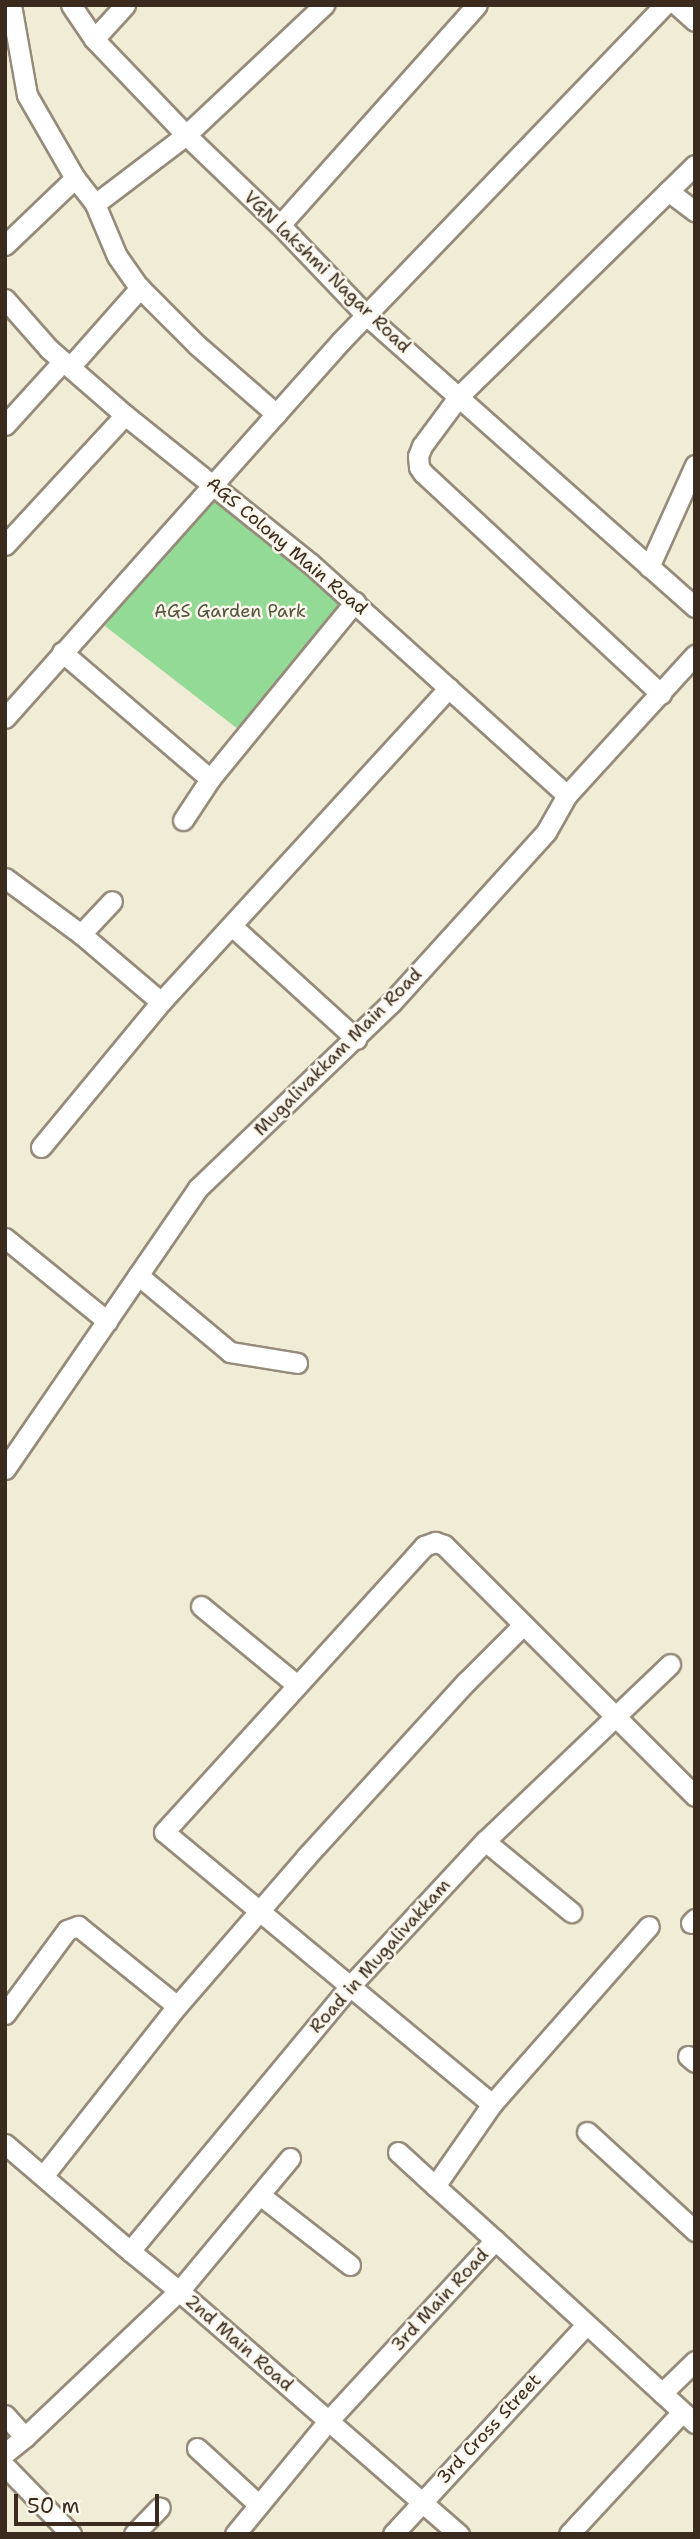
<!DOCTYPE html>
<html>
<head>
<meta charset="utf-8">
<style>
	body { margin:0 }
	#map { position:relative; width:700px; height:2539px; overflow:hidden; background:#f1ecd5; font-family:"Shantell Sans",sans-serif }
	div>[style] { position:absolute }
	.green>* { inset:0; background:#92da95 }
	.roads { filter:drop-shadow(2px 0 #968b7a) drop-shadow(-2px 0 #968b7a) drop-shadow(0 2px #968b7a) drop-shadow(0 -2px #968b7a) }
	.minor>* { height:19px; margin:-9.5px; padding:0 9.5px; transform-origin:9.5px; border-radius:9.5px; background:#fff }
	span { translate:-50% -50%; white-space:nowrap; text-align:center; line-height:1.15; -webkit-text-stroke:5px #fbf7ec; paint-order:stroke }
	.street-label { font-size:18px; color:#3b2a1e }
	.park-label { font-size:18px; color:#51563c }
	.frame { position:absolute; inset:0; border:7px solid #3b2a1e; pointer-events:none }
	.scale { position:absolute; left:14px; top:2494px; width:145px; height:32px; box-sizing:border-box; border:4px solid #3b2a1e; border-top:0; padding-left:9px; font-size:21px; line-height:24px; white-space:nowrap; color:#3b2a1e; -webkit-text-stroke:5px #fbf7ec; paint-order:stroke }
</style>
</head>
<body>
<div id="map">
	<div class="green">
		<i style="clip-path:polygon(213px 486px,353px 602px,243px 733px,105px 626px)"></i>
	</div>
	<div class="roads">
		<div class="minor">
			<i style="left:11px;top:5px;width:91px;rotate:79.9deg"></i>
			<i style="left:27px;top:95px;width:96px;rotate:60deg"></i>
			<i style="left:71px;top:5px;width:41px;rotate:55.9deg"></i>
			<i style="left:94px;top:39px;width:133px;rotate:46.2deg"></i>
			<i style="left:186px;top:135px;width:130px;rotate:43.8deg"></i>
			<i style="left:280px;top:225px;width:124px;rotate:46.3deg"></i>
			<i style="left:366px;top:315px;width:440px;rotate:41.6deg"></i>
			<i style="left:677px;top:5px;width:24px;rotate:42deg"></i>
			<i style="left:94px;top:39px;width:46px;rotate:-47.6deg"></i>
			<i style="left:668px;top:191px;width:34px;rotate:37deg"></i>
			<i style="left:95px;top:204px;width:56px;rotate:67.1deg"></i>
			<i style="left:117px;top:256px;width:35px;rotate:55deg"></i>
			<i style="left:137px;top:285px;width:85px;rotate:45deg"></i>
			<i style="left:197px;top:345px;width:105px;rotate:41.1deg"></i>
			<i style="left:280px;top:225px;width:295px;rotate:-48.2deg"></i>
			<i style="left:5px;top:245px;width:97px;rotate:-43.7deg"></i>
			<i style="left:75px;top:178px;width:33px;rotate:52deg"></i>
			<i style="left:95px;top:204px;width:114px;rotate:-37.2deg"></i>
			<i style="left:186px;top:135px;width:190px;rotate:-43.3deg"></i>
			<i style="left:5px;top:299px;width:67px;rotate:48.7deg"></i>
			<i style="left:49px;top:349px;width:101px;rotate:41deg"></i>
			<i style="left:125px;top:415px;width:237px;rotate:38.7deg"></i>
			<i style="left:310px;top:563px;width:346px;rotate:42.1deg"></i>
			<i style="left:70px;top:367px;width:106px;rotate:-48.5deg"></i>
			<i style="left:5px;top:425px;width:86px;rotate:-47.8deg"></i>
			<i style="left:5px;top:545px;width:177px;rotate:-47.3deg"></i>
			<i style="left:649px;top:567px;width:112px;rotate:-65.7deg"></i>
			<i style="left:62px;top:652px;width:195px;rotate:40.6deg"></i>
			<i style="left:210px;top:779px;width:229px;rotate:-50.7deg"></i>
			<i style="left:661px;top:694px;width:325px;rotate:-137.1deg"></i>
			<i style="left:423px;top:473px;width:7px;rotate:-124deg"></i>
			<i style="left:419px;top:467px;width:11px;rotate:-95deg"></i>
			<i style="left:418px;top:456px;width:11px;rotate:-68deg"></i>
			<i style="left:422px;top:446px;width:62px;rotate:-53.5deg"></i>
			<i style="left:459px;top:396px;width:330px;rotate:-44.4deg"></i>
			<i style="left:5px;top:718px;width:505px;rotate:-48.29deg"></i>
			<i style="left:341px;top:341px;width:466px;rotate:-46.1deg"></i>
			<i style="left:183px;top:820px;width:49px;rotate:-56.6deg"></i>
			<i style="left:5px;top:878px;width:94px;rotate:36.4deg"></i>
			<i style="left:81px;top:934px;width:45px;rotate:-46.8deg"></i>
			<i style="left:232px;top:926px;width:168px;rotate:42.3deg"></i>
			<i style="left:81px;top:934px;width:105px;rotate:40.4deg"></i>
			<i style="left:41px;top:1147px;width:188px;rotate:-50.4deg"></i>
			<i style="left:161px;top:1002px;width:426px;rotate:-47.5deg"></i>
			<i style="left:5px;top:1238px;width:132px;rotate:39.1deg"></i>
			<i style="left:138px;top:1275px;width:120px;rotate:39.9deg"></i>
			<i style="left:230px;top:1352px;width:68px;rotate:9.3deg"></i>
			<i style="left:5px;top:1469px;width:341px;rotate:-55.5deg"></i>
			<i style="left:198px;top:1188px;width:267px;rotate:-43.8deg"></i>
			<i style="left:391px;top:1003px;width:231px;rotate:-47.8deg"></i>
			<i style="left:546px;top:832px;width:43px;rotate:-60.4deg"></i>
			<i style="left:567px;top:795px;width:190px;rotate:-47.6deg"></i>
			<i style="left:201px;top:1606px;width:124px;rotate:39.5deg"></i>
			<i style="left:485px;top:1841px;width:112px;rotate:39.5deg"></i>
			<i style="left:691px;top:1923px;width:6px;rotate:-45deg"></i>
			<i style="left:177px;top:2006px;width:197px;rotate:-49.1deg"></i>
			<i style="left:306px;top:1857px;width:237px;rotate:-47.6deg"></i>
			<i style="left:466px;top:1682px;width:81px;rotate:-45deg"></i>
			<i style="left:5px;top:2014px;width:104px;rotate:-53.6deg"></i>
			<i style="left:67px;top:1930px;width:12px;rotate:-20deg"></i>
			<i style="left:78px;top:1926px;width:127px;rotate:38.9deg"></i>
			<i style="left:177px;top:2006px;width:216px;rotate:128.2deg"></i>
			<i style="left:688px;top:2056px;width:9px;rotate:41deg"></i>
			<i style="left:492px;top:2104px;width:237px;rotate:-48.6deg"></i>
			<i style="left:587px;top:2132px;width:147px;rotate:42.5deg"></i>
			<i style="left:5px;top:2144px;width:165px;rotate:40.6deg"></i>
			<i style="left:398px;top:2152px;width:50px;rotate:42.6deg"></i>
			<i style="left:290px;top:2158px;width:173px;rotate:129.8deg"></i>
			<i style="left:179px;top:2291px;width:63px;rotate:-140.8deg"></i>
			<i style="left:130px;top:2251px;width:346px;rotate:-50.3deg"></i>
			<i style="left:351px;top:1985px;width:197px;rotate:-47.1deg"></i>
			<i style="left:485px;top:1841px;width:256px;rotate:-43.7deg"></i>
			<i style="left:260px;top:2195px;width:114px;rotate:37.9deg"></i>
			<i style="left:495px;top:2240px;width:81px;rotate:-138deg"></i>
			<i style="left:435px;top:2186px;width:100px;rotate:-55.2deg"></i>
			<i style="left:492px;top:2104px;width:426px;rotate:-140.3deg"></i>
			<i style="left:164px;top:1832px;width:387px;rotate:-47.7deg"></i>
			<i style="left:424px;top:1546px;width:12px;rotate:-20deg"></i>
			<i style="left:435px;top:1542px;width:9px;rotate:18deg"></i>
			<i style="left:444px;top:1545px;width:355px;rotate:45deg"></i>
			<i style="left:662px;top:2393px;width:46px;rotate:-44.1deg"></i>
			<i style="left:5px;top:2415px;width:30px;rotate:48deg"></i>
			<i style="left:25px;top:2437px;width:26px;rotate:141deg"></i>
			<i style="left:25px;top:2437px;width:212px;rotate:-43.5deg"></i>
			<i style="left:179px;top:2291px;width:371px;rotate:41deg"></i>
			<i style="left:197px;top:2448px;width:84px;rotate:42.6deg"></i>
			<i style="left:5px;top:2466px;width:95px;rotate:45.9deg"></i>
			<i style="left:134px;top:2534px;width:37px;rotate:-46deg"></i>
			<i style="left:235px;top:2534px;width:148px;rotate:-50.5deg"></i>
			<i style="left:329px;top:2420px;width:245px;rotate:-47.3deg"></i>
			<i style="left:495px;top:2240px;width:271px;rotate:42.5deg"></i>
			<i style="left:393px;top:2534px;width:284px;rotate:-47.3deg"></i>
			<i style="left:569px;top:2534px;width:166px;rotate:-47.2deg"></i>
		</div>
	</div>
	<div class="street-label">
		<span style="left:327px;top:272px;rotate:44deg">VGN lakshmi Nagar Road</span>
		<span style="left:287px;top:546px;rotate:40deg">AGS Colony Main Road</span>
		<span style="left:338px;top:1052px;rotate:-45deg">Mugalivakkam Main Road</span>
		<span style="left:380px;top:1956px;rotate:-48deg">Road in Mugalivakkam</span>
		<span style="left:440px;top:2300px;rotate:-47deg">3rd Main Road</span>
		<span style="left:239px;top:2343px;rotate:41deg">2nd Main Road</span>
		<span style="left:489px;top:2429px;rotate:-47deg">3rd Cross Street</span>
	</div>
	<div class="park-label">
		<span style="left:230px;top:611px">AGS Garden Park</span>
	</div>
	<div class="frame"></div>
	<div class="scale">50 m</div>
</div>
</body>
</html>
